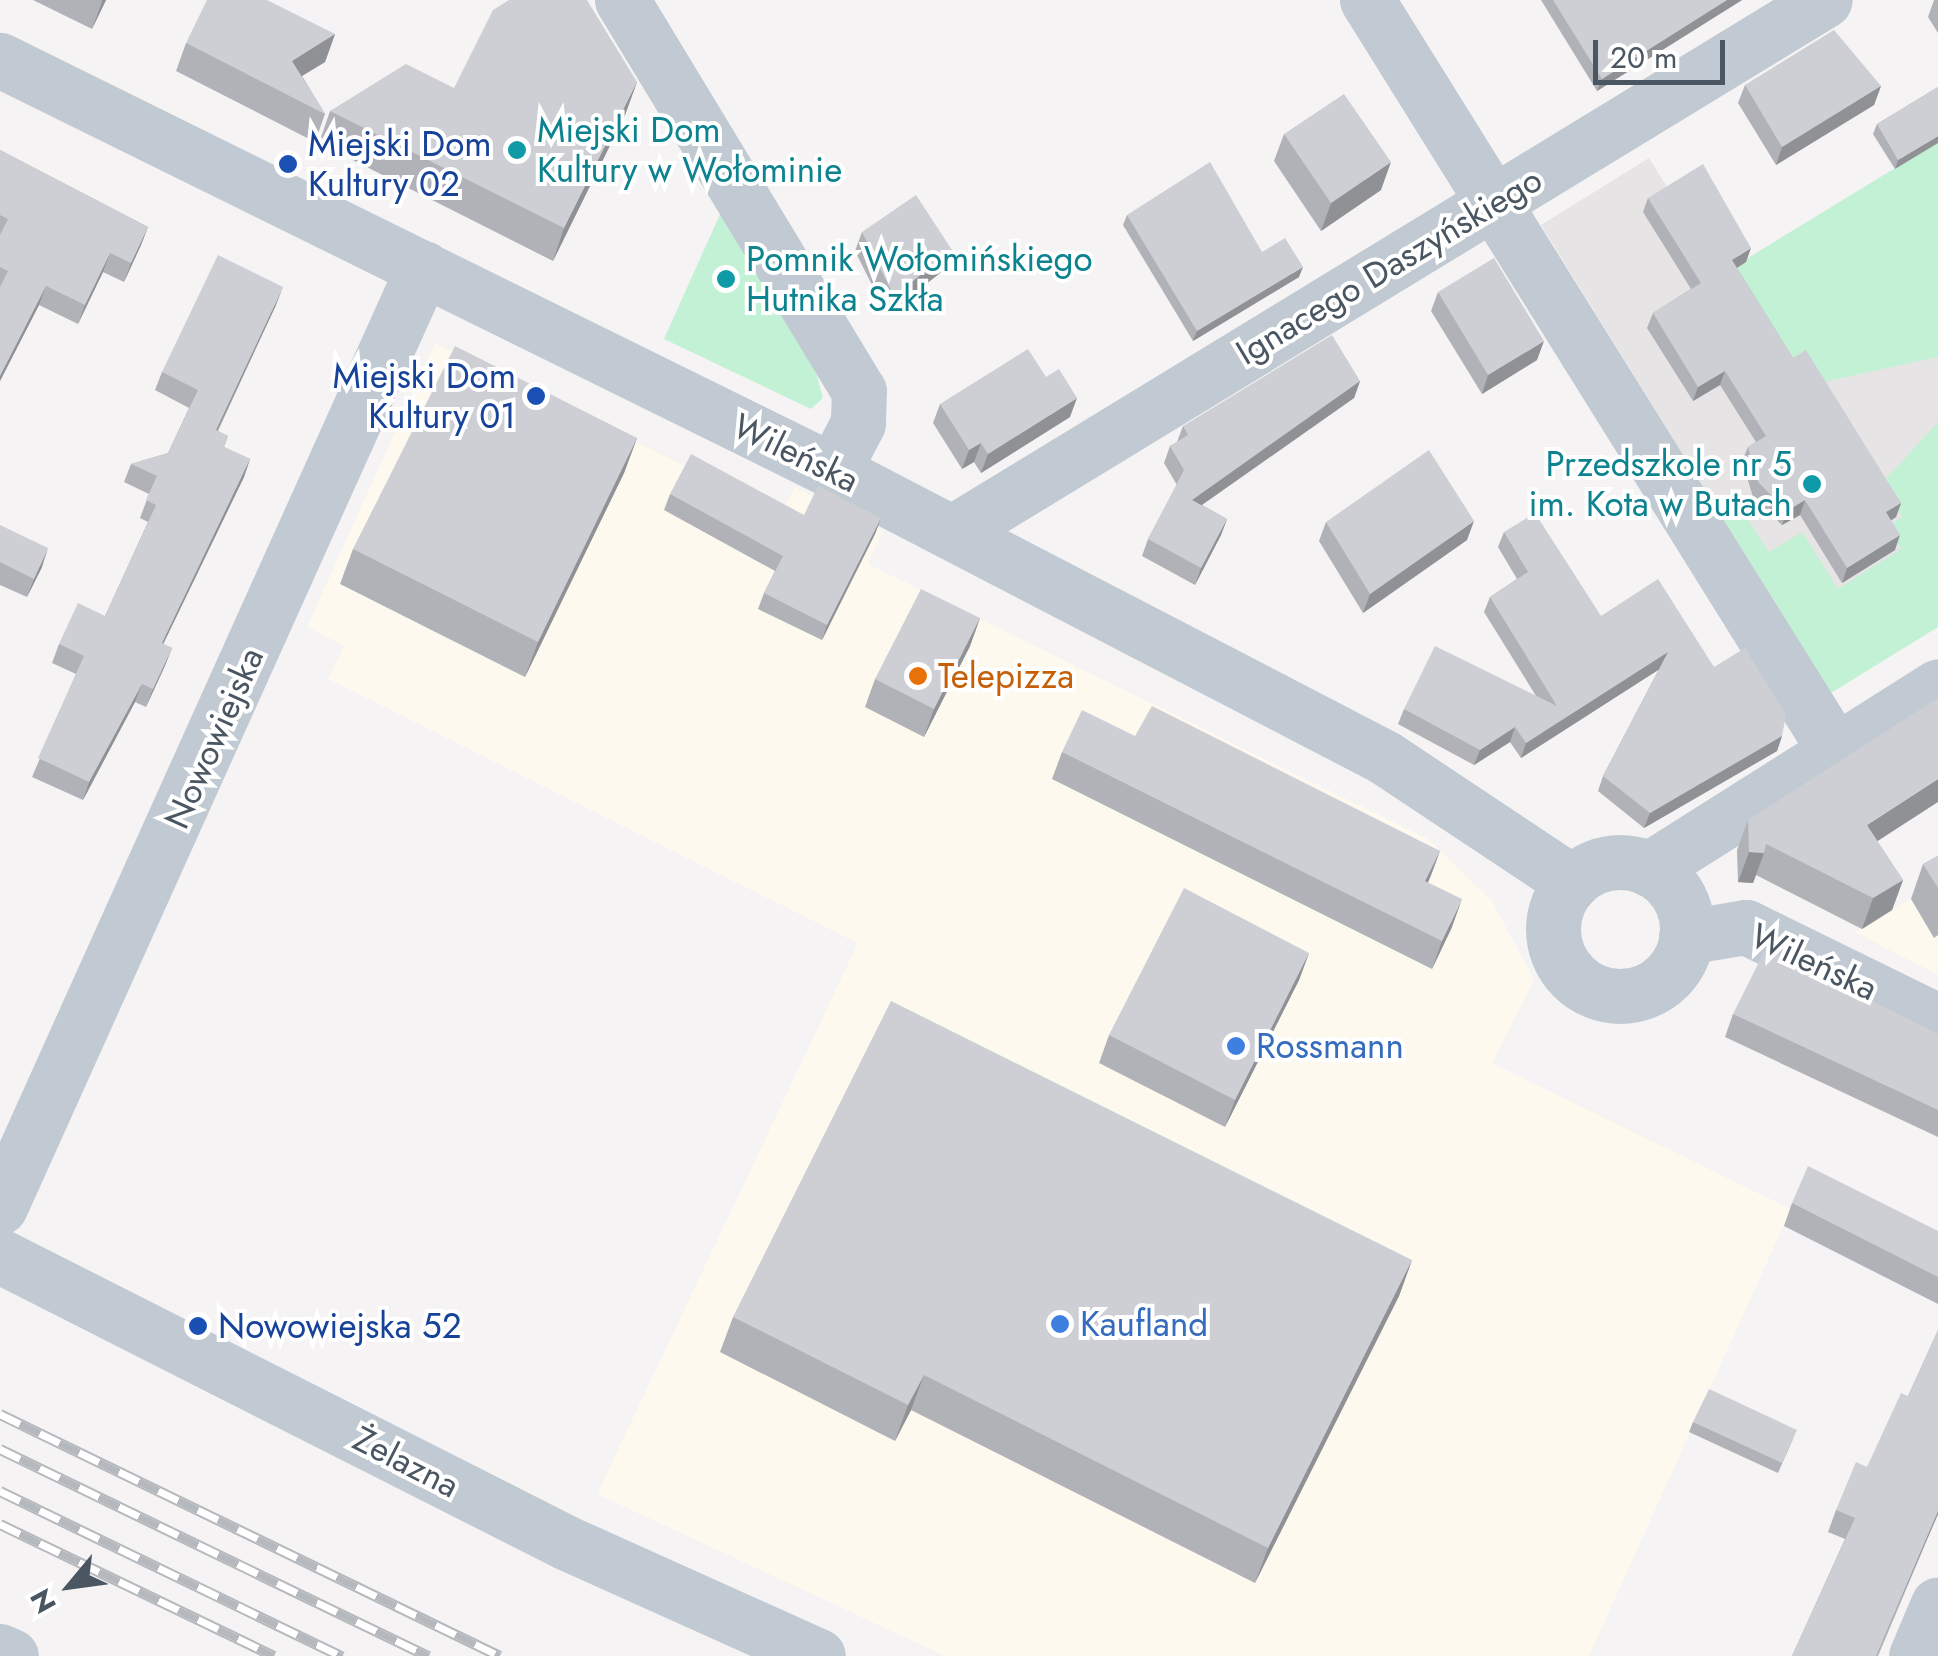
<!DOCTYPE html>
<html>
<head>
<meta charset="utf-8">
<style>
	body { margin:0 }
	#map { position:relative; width:1938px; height:1656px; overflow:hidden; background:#f5f3f3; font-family:Jost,sans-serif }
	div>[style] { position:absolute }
	.commercial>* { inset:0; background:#fdf9ef }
	.education>* { inset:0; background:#e6e4e5 }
	.green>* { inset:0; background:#c3f1d5 }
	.minor>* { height:55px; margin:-27.5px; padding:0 27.5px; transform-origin:27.5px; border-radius:27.5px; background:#c1cad2 }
	.minor>.ring { margin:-27.5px; padding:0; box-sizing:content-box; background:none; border:55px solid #c1cad2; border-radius:50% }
	.rail>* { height:11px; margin-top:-5.5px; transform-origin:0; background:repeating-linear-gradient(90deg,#fff 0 22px,#b5b8bd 0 44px); box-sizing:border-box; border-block:2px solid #b5b8bd }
	.wall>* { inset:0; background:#b0b2b7 }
	.shaded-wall>* { inset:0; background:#909195 }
	.building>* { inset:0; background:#cdcfd5 }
	.dots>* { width:28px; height:28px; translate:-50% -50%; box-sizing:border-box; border:5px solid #fff; border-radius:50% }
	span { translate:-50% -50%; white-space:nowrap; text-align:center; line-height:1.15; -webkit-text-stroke:8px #fff; paint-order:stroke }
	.culture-label { font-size:35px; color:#0d838f }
	.left { translate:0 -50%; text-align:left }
	.right { translate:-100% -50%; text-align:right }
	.transit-label { font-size:35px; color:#164399 }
	.street-label { font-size:35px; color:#4a5661 }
	.food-label { font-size:35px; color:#c56008 }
	.shop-label { font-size:35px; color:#366cbe }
	.north { position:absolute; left:20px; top:1536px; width:100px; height:100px; -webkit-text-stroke:8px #fff; paint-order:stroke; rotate:241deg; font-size:28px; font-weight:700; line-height:40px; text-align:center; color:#4a5661 }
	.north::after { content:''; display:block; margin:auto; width:35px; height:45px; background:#4a5661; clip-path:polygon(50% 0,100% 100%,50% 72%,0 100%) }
	.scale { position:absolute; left:1593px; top:40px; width:132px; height:45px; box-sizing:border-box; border:5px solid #4a5661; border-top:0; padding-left:12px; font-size:30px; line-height:35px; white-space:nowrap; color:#4a5661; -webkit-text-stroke:8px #fff; paint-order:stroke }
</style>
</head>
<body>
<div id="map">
	<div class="commercial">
		<i style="clip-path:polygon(435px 343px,780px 513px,795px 487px,883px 531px,868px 564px,1428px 839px,1492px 901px,1534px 980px,1492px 1063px,1791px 1209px,1589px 1656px,945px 1656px,597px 1494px,858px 943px,328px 679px,344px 646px,307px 627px)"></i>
		<i style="clip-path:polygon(1938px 882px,1938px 975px,1855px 932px,1862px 928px)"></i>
	</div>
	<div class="education">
		<i style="clip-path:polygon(1938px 142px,1938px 608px,1831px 693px,1541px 225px,1649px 158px,1721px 275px)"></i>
	</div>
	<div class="green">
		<i style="clip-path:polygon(1938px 142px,1938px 357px,1818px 383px,1788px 366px,1720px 275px)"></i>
		<i style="clip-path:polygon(722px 210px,815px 369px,823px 398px,811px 409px,664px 339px)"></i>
		<i style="clip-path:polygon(1938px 422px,1938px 627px,1831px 693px,1716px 507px,1733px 497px,1769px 552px,1802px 532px,1838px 589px,1901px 549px,1887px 527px,1902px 517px,1881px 484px)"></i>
	</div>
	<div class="minor">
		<i style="left:622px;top:0;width:457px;rotate:58.8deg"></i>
		<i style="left:859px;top:391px;width:32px;rotate:92deg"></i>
		<i style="left:858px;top:423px;width:54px;rotate:117.5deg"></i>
		<i style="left:1367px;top:0;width:883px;rotate:58.06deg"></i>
		<i style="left:0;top:60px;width:929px;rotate:26.26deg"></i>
		<i style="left:833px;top:471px;width:621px;rotate:27.43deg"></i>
		<i style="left:1384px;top:757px;width:226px;rotate:33.6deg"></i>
		<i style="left:953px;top:532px;width:1021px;rotate:-31.39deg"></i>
		<i class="ring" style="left:1553px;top:862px;width:79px;height:79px"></i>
		<i style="left:1649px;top:869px;width:342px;rotate:-32.3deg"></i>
		<i style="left:1686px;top:937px;width:61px;rotate:-9.5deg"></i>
		<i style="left:1746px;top:927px;width:214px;rotate:26.1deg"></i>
		<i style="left:0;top:1207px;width:1030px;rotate:-65.75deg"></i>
		<i style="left:0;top:1256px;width:635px;rotate:26.85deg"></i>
		<i style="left:567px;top:1543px;width:275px;rotate:24.2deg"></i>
		<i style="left:0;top:1651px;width:12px;rotate:24deg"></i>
		<i style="left:1916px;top:1656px;width:56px;rotate:-67.1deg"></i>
	</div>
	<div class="rail">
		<i style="left:0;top:1414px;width:555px;rotate:25.83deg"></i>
		<i style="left:0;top:1449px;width:476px;rotate:25.8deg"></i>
		<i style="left:0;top:1491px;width:380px;rotate:25.8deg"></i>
		<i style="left:0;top:1524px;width:304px;rotate:25.7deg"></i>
	</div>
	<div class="wall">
		<i style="clip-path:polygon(33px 0,106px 0,92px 29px)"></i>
		<i style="clip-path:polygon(1541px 0,1742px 0,1597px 91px)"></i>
		<i style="clip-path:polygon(1934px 0,1938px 0,1938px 33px,1928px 17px)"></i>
		<i style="clip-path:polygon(335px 34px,325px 62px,302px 76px,325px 114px,315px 142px,176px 71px,186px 43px)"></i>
		<i style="clip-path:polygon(637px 82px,625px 115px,553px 261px,319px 143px,330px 111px,454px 88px)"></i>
		<i style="clip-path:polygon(1745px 85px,1881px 86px,1874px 105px,1776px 165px,1738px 103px)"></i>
		<i style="clip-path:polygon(1938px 87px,1895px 169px,1873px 134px,1877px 124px)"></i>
		<i style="clip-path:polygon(1284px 134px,1381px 190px,1321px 231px,1274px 161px)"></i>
		<i style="clip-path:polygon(0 150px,148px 227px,141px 245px,124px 282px,103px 272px,78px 324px,39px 305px,0 381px)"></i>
		<i style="clip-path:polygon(1648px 198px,1746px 262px,1737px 268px,1793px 358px,1901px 503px,1896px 517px,1891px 520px,1895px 550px,1842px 583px,1800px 515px,1782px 525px,1753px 497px,1742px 461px,1748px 447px,1756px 442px,1720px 385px,1693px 401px,1647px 328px,1653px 313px,1691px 289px,1643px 212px)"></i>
		<i style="clip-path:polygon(1127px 215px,1262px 252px,1299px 277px,1193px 341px,1123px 225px)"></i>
		<i style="clip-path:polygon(862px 232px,945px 269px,887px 315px,855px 251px)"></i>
		<i style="clip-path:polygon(1438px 292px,1537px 360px,1482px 394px,1431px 311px)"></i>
		<i style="clip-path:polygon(276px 305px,218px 431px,228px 436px,224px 447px,250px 459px,244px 477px,163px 644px,172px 648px,146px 707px,135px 702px,83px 800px,32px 777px,76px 674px,52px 663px,59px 644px,105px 616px,148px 522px,140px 518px,149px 494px,124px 482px,131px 464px,168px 453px,189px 408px,155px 390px,162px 372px)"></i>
		<i style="clip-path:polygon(1360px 381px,1354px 398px,1202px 505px,1227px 519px,1221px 535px,1195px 585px,1142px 556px,1148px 539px,1177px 485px,1164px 463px,1170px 446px,1177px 442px,1183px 426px)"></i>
		<i style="clip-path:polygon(940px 404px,1070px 417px,981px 473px,974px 462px,962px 469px,933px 423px)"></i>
		<i style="clip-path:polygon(637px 438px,624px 473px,525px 677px,340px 584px,353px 549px)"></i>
		<i style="clip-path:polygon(670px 494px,804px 515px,881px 518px,875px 534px,822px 640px,758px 609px,764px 593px,775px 571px,664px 510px)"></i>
		<i style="clip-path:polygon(1326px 522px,1467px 540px,1363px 613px,1319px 541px)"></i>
		<i style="clip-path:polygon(0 525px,42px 567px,27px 597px,0 585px)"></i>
		<i style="clip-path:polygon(1504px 532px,1601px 616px,1714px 667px,1782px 736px,1777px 751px,1644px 828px,1598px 791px,1603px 776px,1659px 669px,1521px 758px,1510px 742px,1474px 765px,1398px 724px,1404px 709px,1536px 696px,1484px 612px,1490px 597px,1517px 579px,1498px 547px)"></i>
		<i style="clip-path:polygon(980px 618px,970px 646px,924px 737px,865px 707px,875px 679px)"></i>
		<i style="clip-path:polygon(1135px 736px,1440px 851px,1428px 882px,1452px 927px,1432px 969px,1052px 779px,1062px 752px)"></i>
		<i style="clip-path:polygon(1748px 820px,1877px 841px,1903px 880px,1892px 910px,1862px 929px,1756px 875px,1753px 883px,1738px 882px,1737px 850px)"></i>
		<i style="clip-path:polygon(1938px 856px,1938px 935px,1934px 938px,1911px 899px,1923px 864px)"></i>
		<i style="clip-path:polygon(1309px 953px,1299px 980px,1225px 1127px,1099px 1063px,1109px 1035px)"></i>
		<i style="clip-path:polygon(1733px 1014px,1938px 1034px,1938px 1137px,1725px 1037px)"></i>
		<i style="clip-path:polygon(1792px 1203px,1938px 1231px,1938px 1304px,1784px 1226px)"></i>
		<i style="clip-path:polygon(1412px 1260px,1399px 1296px,1255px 1583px,911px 1410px,895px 1441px,720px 1352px,733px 1317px)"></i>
		<i style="clip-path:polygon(1938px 1330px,1938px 1514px,1878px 1656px,1792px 1656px,1845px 1539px,1828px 1532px,1836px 1510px,1867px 1467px,1908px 1396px)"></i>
		<i style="clip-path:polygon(1693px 1422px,1793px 1439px,1778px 1473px,1689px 1432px)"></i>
	</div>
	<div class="shaded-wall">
		<i style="clip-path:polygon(102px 0,106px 0,92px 29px,102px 2px)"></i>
		<i style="clip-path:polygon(1727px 0,1742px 0,1597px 91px,1602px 79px)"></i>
		<i style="clip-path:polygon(335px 34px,325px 62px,282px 88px,292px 61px)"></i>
		<i style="clip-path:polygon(637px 82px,625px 115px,553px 261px,564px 228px)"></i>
		<i style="clip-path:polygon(1881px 86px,1874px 105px,1776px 165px,1782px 147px)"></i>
		<i style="clip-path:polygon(1938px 136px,1938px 143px,1895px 169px,1898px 160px)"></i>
		<i style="clip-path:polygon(1391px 162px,1381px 190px,1321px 231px,1331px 203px)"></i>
		<i style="clip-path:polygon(148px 227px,141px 245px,124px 282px,131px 263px)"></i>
		<i style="clip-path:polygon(1751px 248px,1746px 262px,1727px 274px,1732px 260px)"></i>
		<i style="clip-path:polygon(952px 250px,945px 269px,887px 315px,894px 296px)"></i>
		<i style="clip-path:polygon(110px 253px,103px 272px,78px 324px,85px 305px)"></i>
		<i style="clip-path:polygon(1303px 267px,1299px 277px,1193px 341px,1197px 331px)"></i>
		<i style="clip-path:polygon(46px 286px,39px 305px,0 381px,0 376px)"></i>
		<i style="clip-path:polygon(283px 287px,276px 305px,209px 448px,216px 430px)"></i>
		<i style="clip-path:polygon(1544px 341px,1537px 360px,1482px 394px,1488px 375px)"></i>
		<i style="clip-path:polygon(1725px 371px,1720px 385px,1693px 401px,1698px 387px)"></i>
		<i style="clip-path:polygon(1360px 381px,1354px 398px,1186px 516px,1192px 500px)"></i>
		<i style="clip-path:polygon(1077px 398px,1070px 417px,981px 473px,988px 454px)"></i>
		<i style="clip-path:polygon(637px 438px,624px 473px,525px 677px,538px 642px)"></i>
		<i style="clip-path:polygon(981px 443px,974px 462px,962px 469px,969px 450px)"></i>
		<i style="clip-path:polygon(250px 459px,244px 477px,155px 661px,162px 643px)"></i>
		<i style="clip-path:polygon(1805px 500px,1800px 515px,1782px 525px,1787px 511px)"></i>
		<i style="clip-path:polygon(1901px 503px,1896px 517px,1881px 527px,1886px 512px)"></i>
		<i style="clip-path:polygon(881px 518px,875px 534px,822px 640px,827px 625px)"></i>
		<i style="clip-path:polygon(1227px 519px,1221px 535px,1195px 585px,1201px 568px)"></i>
		<i style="clip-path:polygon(1474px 521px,1467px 540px,1363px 613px,1370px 594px)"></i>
		<i style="clip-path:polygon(1900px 535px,1895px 550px,1842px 583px,1847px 568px)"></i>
		<i style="clip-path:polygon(48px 548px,42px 567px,27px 597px,34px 579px)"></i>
		<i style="clip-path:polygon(980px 618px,970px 646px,924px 737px,934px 709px)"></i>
		<i style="clip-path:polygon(172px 648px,165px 666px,146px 707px,153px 689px)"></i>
		<i style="clip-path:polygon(1668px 652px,1663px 667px,1521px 758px,1526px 743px)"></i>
		<i style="clip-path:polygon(142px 684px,135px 702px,83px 800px,89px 782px)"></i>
		<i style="clip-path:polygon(1515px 727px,1510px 742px,1474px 765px,1480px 750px)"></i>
		<i style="clip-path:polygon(1782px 736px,1777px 751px,1644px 828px,1650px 813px)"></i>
		<i style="clip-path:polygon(1938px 779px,1938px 802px,1856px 855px,1867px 825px)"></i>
		<i style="clip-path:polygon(1440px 851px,1430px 878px,1415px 908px,1425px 881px)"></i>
		<i style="clip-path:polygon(1749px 852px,1764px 853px,1753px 883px,1738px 882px)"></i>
		<i style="clip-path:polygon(1903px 880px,1892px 910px,1862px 929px,1873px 898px)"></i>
		<i style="clip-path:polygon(1462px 899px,1452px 927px,1432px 969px,1442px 941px)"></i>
		<i style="clip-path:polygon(1309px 953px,1299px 980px,1225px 1127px,1235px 1100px)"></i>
		<i style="clip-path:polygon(1412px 1260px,1399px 1296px,1255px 1583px,1268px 1548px)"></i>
		<i style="clip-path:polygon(924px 1375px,911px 1410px,895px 1441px,908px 1405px)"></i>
		<i style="clip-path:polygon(1938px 1511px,1938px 1514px,1876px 1656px)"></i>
	</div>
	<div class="building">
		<i style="clip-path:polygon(207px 0,267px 0,335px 34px,292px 61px,325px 114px,186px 43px)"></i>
		<i style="clip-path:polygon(509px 0,587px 0,637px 82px,564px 228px,330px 111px,406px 64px,454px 88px,493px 10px)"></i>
		<i style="clip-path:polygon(1553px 0,1727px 0,1602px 79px)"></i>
		<i style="clip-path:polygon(1834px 30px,1881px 86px,1782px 147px,1745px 85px)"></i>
		<i style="clip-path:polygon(1938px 87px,1938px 136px,1898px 160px,1877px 124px)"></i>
		<i style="clip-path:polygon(1344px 94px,1391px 162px,1331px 203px,1284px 134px)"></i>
		<i style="clip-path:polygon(0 150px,148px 227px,131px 263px,110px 253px,85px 305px,46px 286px,0 376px,0 287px,8px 271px,0 267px,0 235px,8px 219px,0 215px)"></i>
		<i style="clip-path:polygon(1210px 162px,1262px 252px,1285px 238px,1303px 267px,1197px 331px,1127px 215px)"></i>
		<i style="clip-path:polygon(1703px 164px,1751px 248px,1732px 260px,1793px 358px,1806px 350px,1901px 503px,1886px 512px,1900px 535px,1847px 568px,1805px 500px,1787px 511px,1758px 482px,1748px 447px,1766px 436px,1725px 371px,1698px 387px,1653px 313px,1701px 283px,1648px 198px)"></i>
		<i style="clip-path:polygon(916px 195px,952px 250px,894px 296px,862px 232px)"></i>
		<i style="clip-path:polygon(218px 255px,283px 287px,216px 430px,228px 436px,224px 447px,250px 459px,162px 643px,172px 648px,153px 689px,142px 684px,89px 782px,38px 758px,84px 656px,59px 644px,78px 603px,105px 616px,156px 505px,146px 500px,157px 476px,131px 464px,168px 453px,198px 390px,162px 372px)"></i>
		<i style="clip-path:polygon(1494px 258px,1544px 341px,1488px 375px,1438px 292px)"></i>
		<i style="clip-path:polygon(1332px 335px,1360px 381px,1192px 500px,1227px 519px,1201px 568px,1148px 539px,1184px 470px,1170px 446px,1188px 435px,1183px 426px)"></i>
		<i style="clip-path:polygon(455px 346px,637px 438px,538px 642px,353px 549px)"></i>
		<i style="clip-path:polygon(1028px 349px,1046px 377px,1059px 369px,1077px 398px,988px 454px,981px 443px,969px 450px,940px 404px)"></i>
		<i style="clip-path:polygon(1429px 450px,1474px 521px,1370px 594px,1326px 522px)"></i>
		<i style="clip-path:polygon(691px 454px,804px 515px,818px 486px,881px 518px,827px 625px,764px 593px,783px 556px,670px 494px)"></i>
		<i style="clip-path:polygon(1535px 513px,1601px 616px,1658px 579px,1714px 667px,1745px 648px,1786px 715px,1782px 736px,1650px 813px,1603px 776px,1668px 652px,1526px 743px,1515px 727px,1480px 750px,1404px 709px,1435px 646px,1557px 706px,1490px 597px,1528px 572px,1504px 532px)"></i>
		<i style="clip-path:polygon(0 525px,48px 548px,34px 579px,0 562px)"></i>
		<i style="clip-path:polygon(921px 589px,980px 618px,934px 709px,875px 679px)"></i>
		<i style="clip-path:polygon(1938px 698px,1938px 779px,1867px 825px,1903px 880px,1873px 898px,1766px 844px,1764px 853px,1749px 852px,1748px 820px)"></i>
		<i style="clip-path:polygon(1152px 706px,1440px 851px,1425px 881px,1462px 899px,1442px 941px,1062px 752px,1082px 710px,1135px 736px)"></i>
		<i style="clip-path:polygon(1938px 856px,1938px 888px,1923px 864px)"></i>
		<i style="clip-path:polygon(1184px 888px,1309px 953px,1235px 1100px,1109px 1035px)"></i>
		<i style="clip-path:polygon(1766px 948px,1938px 1034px,1938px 1110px,1733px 1014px)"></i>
		<i style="clip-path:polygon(891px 1001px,1412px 1260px,1268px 1548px,924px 1375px,908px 1405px,733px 1317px)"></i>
		<i style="clip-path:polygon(1808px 1166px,1938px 1231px,1938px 1277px,1792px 1203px)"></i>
		<i style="clip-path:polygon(1938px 1330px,1938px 1511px,1876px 1656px,1792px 1656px,1855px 1518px,1836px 1510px,1856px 1462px,1867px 1467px,1901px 1393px,1908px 1396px)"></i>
		<i style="clip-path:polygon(1709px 1389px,1797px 1430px,1782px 1463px,1693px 1422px)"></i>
	</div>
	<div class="dots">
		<i style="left:517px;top:150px;background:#0f9aa8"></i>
		<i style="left:288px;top:164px;background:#1a4fb4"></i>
		<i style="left:726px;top:279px;background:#0f9aa8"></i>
		<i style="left:536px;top:396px;background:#1a4fb4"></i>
		<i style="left:1812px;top:484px;background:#0f9aa8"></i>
		<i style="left:918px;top:676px;background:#e8710a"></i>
		<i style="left:1236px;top:1046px;background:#3f7fe0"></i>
		<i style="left:1060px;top:1324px;background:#3f7fe0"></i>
		<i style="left:198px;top:1326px;background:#1a4fb4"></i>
	</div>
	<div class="culture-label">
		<span class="left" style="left:537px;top:150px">Miejski Dom<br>Kultury w Wołominie</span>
		<span class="left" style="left:746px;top:279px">Pomnik Wołomińskiego<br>Hutnika Szkła</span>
		<span class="right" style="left:1792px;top:484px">Przedszkole nr 5<br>im. Kota w Butach</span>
	</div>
	<div class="transit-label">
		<span class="left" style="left:308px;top:164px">Miejski Dom<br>Kultury 02</span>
		<span class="right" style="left:516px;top:396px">Miejski Dom<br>Kultury 01</span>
		<span class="left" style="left:218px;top:1326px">Nowowiejska 52</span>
	</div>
	<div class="street-label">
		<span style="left:1389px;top:266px;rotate:-31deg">Ignacego Daszyńskiego</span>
		<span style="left:796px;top:453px;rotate:26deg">Wileńska</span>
		<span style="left:214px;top:738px;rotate:-66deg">Nowowiejska</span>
		<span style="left:1814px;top:962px;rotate:25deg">Wileńska</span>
		<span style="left:406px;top:1462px;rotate:27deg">Żelazna</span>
	</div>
	<div class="food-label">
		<span class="left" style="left:938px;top:676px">Telepizza</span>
	</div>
	<div class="shop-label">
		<span class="left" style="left:1256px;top:1046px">Rossmann</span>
		<span class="left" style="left:1080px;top:1324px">Kaufland</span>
	</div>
	<div class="north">N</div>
	<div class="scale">20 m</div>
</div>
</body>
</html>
